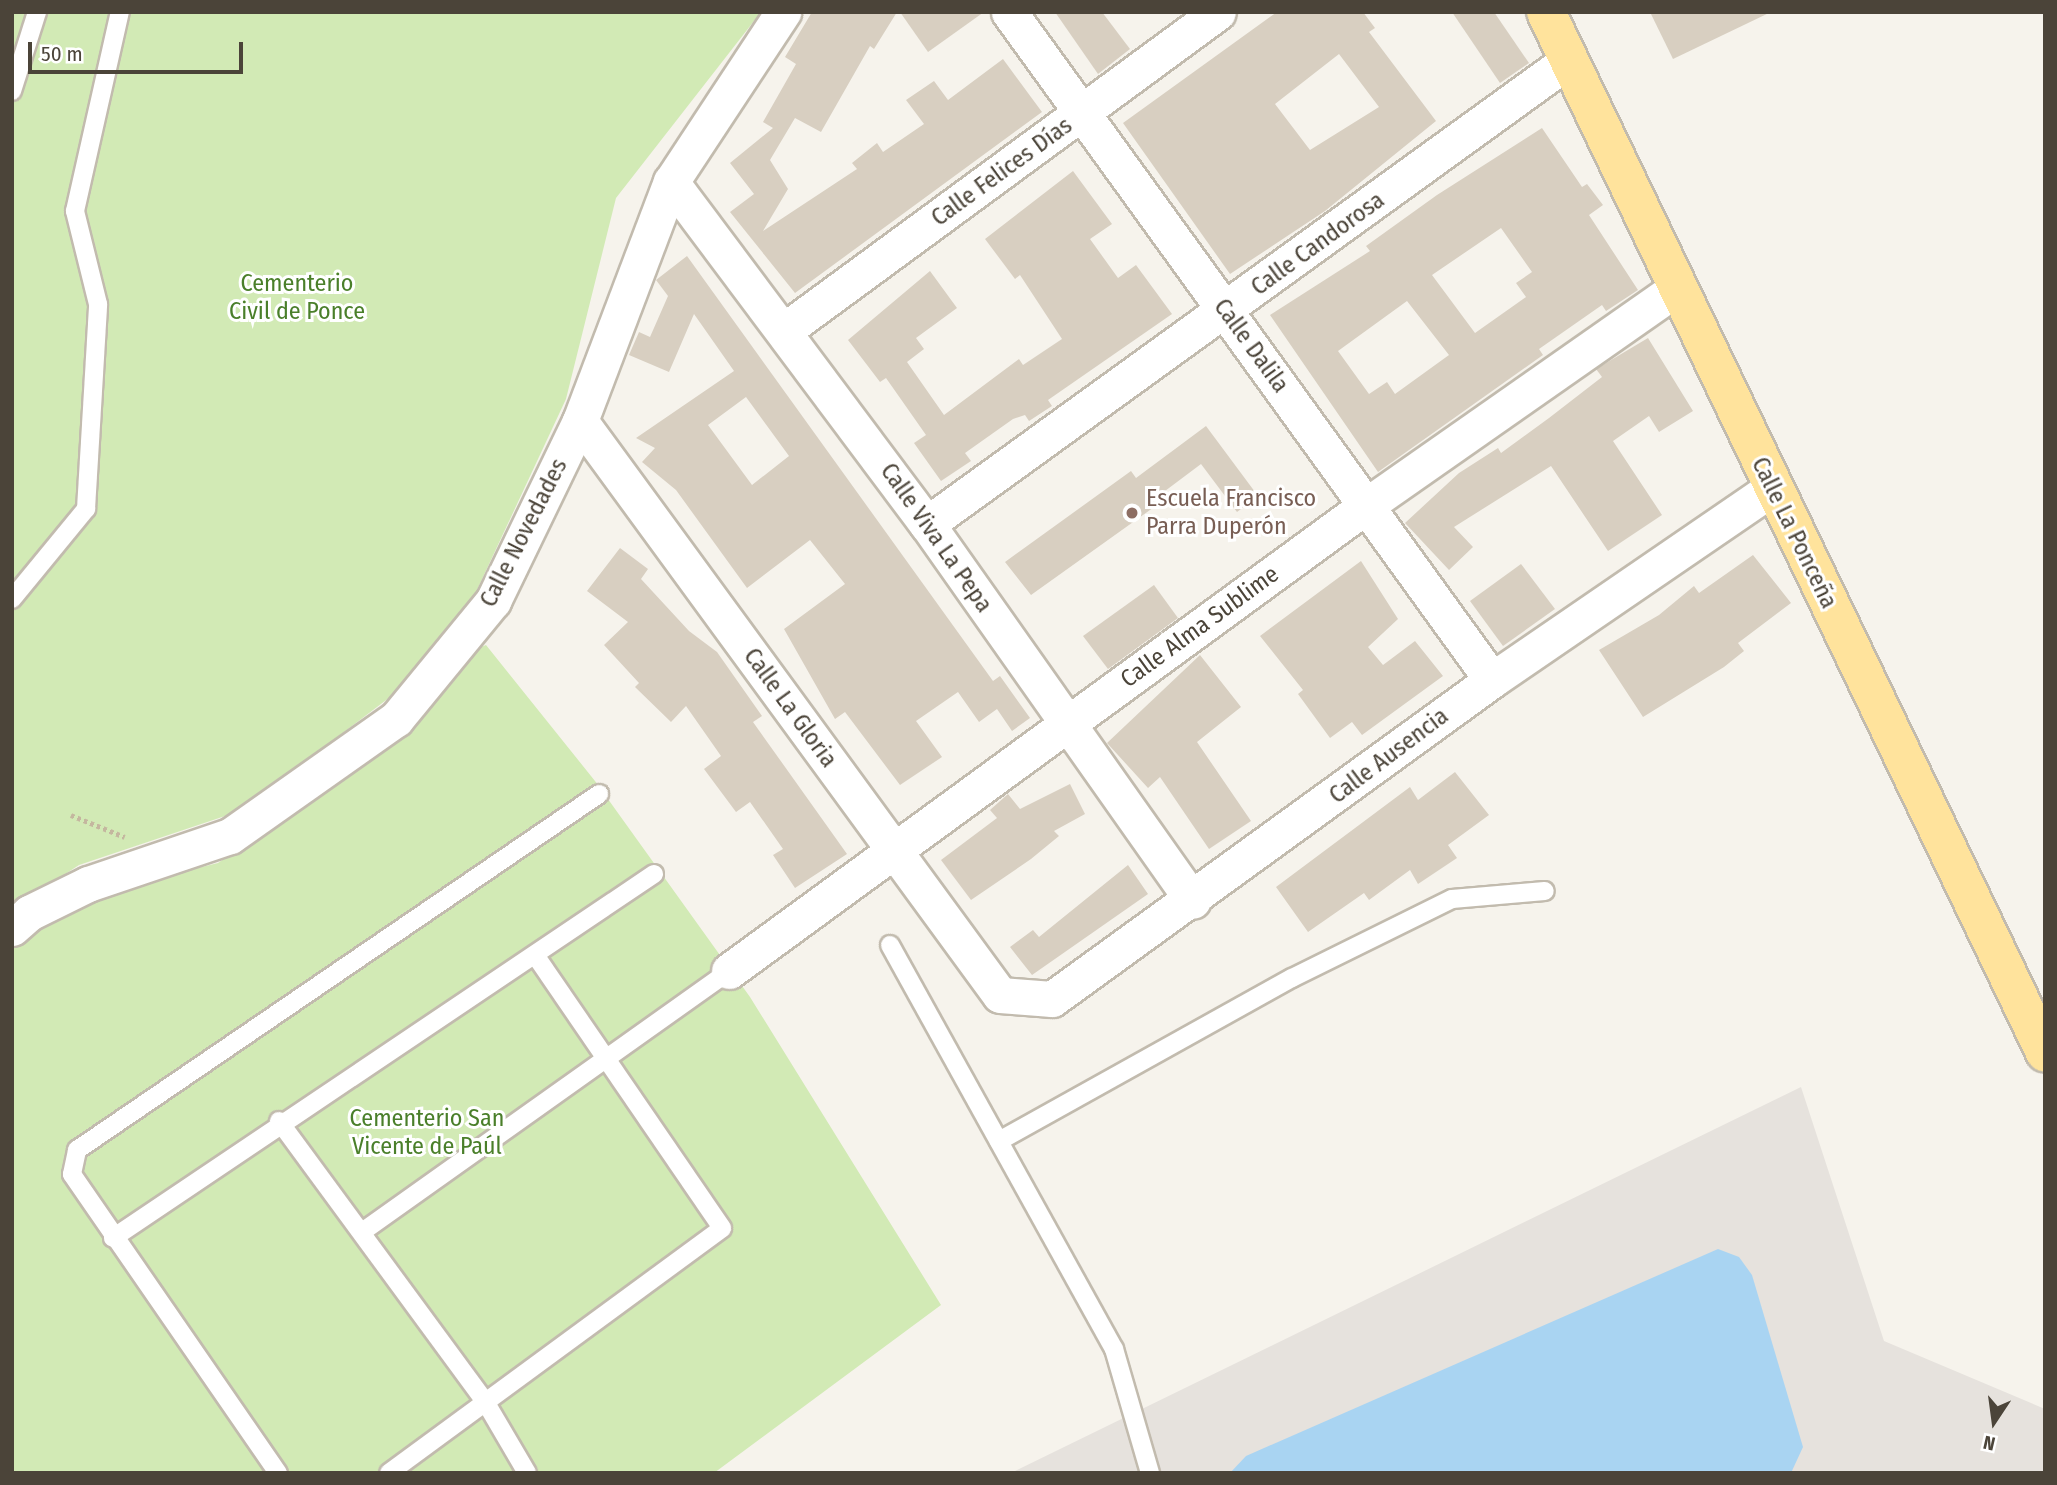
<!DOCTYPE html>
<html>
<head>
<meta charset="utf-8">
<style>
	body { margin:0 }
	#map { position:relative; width:2057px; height:1485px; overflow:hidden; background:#f6f3ec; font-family:"Fira Sans Condensed",sans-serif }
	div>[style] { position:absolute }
	.industrial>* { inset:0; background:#e6e2dd }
	.green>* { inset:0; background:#d2eab5 }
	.water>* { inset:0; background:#a9d4f2 }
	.building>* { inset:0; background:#d8cfc1 }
	.path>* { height:4.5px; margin-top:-2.25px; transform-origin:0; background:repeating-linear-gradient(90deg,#c4b79f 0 3.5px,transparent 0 7px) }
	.roads { filter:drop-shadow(2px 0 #c2bbae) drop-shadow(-2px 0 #c2bbae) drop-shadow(0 2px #c2bbae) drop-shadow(0 -2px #c2bbae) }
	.lane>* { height:18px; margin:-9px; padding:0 9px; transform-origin:9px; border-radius:9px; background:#fff }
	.street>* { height:35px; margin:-17.5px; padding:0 17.5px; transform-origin:17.5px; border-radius:17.5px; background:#fff }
	.primary>* { height:38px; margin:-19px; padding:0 19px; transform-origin:19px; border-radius:19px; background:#ffe39c }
	.dots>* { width:19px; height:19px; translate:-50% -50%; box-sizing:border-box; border:4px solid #fff; border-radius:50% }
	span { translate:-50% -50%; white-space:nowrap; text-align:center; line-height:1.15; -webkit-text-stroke:6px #fff; paint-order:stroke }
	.street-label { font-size:24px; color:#4b4439 }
	.park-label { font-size:24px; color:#4a7f2a }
	.education-label { font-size:24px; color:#785e54 }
	.left { translate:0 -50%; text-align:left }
	.frame { position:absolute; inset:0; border:14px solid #4b4439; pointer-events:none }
	.north { position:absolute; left:1959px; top:1387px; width:70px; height:70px; -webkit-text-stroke:5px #fff; paint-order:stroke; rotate:193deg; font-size:19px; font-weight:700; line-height:28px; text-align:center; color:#4b4439 }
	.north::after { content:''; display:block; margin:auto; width:24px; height:32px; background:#4b4439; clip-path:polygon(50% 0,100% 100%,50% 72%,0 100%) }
	.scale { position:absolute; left:28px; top:42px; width:215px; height:32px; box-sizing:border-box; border:4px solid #4b4439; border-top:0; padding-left:9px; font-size:21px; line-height:24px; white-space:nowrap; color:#4b4439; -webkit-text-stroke:5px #fff; paint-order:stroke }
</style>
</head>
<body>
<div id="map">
	<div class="industrial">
		<i style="clip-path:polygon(1801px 1087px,1884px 1341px,2045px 1409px,2045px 1473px,1011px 1473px)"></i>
	</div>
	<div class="green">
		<i style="clip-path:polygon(12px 12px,761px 12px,616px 198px,566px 399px,476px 592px,402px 688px,240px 811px,79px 865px,12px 909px)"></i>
		<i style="clip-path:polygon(486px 645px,595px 781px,750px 997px,941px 1305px,714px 1473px,12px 1473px,12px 942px,92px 894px,218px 863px,403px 731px,467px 653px)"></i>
	</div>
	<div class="water">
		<i style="clip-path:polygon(1718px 1249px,1739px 1257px,1752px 1275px,1803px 1447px,1791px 1473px,1230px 1473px,1246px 1456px)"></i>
	</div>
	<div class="building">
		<i style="clip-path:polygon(812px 12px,897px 12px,874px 49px,870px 46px,821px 132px,795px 118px,770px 160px,788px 189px,763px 231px,857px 169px,852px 163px,877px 143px,883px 152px,924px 124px,906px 100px,934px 81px,948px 100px,1003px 59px,1042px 112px,795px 293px,730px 212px,754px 194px,730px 163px,773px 128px,763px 122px,796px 64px,785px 57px)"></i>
		<i style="clip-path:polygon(900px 12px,984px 12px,928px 52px)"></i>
		<i style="clip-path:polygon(1055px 12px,1102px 12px,1130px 49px,1098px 74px)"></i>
		<i style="clip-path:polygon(evenodd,1277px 12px,1363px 12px,1375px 28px,1369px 32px,1436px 121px,1325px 211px,1230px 274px,1123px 123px,1277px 12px,1339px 54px,1379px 107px,1310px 150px,1275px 104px,1339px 54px)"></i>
		<i style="clip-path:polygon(1452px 12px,1494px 12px,1529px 63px,1500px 83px)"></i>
		<i style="clip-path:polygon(1650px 12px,1771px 12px,1673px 59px)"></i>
		<i style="clip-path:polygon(evenodd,1542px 128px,1582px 187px,1587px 184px,1603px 205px,1589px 215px,1638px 290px,1606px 311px,1602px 305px,1539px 349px,1543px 355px,1378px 472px,1270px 315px,1370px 251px,1366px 246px,1437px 195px,1542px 128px,1501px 228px,1532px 272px,1516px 283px,1526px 297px,1475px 333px,1432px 275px,1501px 228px,1542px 128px,1407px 301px,1449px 355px,1395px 394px,1387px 382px,1369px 394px,1338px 351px,1407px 301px)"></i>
		<i style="clip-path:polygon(1073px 171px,1112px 224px,1090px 239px,1118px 278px,1136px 265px,1172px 314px,1048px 400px,1052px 406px,1029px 421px,1025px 415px,1013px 419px,965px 453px,971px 461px,941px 481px,914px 443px,926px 435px,886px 378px,880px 382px,848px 340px,930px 271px,957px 308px,916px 338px,924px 349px,907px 362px,944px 415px,1019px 359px,1023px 365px,1062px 339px,1020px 275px,1015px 279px,985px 239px)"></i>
		<i style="clip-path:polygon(evenodd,687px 256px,993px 681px,1000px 676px,1030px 718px,1012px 731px,997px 709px,979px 722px,958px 692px,916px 721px,942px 757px,900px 785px,845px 712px,835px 719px,784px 629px,845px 584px,810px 540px,747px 588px,676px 490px,642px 462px,655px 448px,636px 438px,734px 371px,694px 314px,669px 372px,629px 355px,639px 332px,650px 337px,668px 296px,656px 280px,687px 256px,746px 397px,789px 456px,752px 485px,708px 425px,746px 397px)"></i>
		<i style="clip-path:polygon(1648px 338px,1693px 411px,1659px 432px,1649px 416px,1613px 441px,1662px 515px,1608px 551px,1551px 466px,1454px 527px,1473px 547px,1449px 570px,1405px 523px,1459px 473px,1498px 448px,1501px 453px,1549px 418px,1602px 377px,1596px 369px)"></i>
		<i style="clip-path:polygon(1206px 426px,1258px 496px,1237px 512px,1201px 464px,1153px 500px,1157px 505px,1031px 595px,1005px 562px,1131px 471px,1136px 478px)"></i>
		<i style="clip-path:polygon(620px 548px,648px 569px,641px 579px,689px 631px,717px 652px,762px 716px,753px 722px,847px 854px,795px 888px,773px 855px,783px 849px,750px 802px,736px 812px,704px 769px,721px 756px,686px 706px,671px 722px,635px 687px,639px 683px,604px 645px,628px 622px,587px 591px)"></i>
		<i style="clip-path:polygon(1753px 555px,1791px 603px,1738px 643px,1744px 651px,1724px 667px,1643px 717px,1599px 650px,1659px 615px,1694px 586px,1699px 593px)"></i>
		<i style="clip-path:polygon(1361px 561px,1398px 619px,1368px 647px,1383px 665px,1415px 641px,1443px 676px,1362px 735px,1352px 722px,1330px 738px,1298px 694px,1303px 690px,1260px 636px)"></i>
		<i style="clip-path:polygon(1521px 564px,1555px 609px,1503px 646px,1470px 601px)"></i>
		<i style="clip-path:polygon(1154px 585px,1178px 618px,1108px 669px,1083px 636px)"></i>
		<i style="clip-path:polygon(1200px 655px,1241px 707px,1197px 742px,1251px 821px,1209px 849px,1160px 777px,1148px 788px,1107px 743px)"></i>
		<i style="clip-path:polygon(1455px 772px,1489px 815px,1448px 845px,1457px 858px,1418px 884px,1410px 870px,1369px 900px,1364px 893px,1308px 932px,1276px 887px,1410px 787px,1418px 800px)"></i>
		<i style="clip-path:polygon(1070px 784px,1085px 814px,1054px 831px,1059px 836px,1031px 859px,971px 900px,941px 860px,997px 818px,990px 810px,1008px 794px,1020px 809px)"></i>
		<i style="clip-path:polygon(1128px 865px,1148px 894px,1032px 975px,1010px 947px,1033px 930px,1039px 937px)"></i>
	</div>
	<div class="path">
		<i style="left:71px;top:815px;width:58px;rotate:22.2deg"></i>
	</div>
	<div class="roads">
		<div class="lane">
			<i style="left:12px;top:91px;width:83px;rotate:-72.4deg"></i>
			<i style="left:12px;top:599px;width:117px;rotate:-50.6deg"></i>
			<i style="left:86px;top:509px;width:205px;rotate:-86.6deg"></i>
			<i style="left:98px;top:304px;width:96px;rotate:-103.9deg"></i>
			<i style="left:75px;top:211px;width:204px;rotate:-77.3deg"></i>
			<i style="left:890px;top:945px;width:462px;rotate:61deg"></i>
			<i style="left:1114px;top:1349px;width:129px;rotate:73.8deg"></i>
			<i style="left:279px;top:1121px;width:350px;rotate:53.7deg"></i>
			<i style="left:486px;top:1403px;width:81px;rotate:59.6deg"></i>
			<i style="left:999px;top:1141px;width:335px;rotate:-29.1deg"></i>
			<i style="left:1292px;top:978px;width:178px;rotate:-26.3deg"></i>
			<i style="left:1452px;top:899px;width:93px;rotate:-4.9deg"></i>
			<i style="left:362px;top:1232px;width:450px;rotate:-35.4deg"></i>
			<i style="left:113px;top:1238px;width:652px;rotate:-33.93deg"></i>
			<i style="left:278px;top:1473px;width:363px;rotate:-124.6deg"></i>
			<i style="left:72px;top:1174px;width:25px;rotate:-78deg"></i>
			<i style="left:77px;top:1150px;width:632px;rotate:-34.29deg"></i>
			<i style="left:389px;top:1473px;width:413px;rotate:-36.3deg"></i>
			<i style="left:722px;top:1228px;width:327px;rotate:-124.4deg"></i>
		</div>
		<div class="street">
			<i style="left:1009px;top:12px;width:824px;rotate:54.13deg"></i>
			<i style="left:671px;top:182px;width:427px;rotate:53.2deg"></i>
			<i style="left:927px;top:524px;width:461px;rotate:54.8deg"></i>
			<i style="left:785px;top:330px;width:537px;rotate:-36.29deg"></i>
			<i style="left:580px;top:421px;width:711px;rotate:53.81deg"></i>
			<i style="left:1000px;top:995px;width:52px;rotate:4.4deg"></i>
			<i style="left:1052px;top:999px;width:543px;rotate:-35.94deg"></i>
			<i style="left:1492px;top:680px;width:340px;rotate:-34.4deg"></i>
			<i style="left:927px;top:524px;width:792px;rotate:-35.86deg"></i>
			<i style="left:12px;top:928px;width:23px;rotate:-41deg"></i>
			<i style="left:29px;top:913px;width:66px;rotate:-26.2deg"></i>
			<i style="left:88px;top:884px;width:150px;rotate:-18.7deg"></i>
			<i style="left:230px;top:836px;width:203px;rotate:-35.2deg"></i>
			<i style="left:396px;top:719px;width:153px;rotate:-50.6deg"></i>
			<i style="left:493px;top:601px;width:200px;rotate:-64.2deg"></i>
			<i style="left:580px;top:421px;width:256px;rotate:-69.2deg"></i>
			<i style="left:671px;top:182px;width:204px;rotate:-56.6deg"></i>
			<i style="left:729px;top:971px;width:790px;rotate:-36.14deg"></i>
			<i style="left:1367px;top:505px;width:376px;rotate:-35deg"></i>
		</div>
		<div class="primary">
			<i style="left:1546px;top:12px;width:1154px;rotate:64.37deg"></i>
		</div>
	</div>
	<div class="dots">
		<i style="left:1132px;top:513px;background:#8d6e63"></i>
	</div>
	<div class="street-label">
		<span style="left:1002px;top:172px;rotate:-36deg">Calle Felices Días</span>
		<span style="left:1318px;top:244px;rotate:-36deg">Calle Candorosa</span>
		<span style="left:1251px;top:346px;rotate:54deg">Calle Dalila</span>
		<span style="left:524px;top:533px;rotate:-63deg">Calle Novedades</span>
		<span style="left:1794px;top:533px;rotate:64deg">Calle La Ponceña</span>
		<span style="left:936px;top:538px;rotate:55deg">Calle Viva La Pepa</span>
		<span style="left:1200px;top:627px;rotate:-36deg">Calle Alma Sublime</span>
		<span style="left:790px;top:708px;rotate:54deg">Calle La Gloria</span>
		<span style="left:1389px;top:756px;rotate:-37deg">Calle Ausencia</span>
	</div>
	<div class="park-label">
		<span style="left:297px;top:298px">Cementerio<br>Civil de Ponce</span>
		<span style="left:427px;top:1133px">Cementerio San<br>Vicente de Paúl</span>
	</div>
	<div class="education-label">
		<span class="left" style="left:1146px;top:513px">Escuela Francisco<br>Parra Duperón</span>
	</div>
	<div class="frame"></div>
	<div class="north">N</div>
	<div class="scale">50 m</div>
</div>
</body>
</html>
